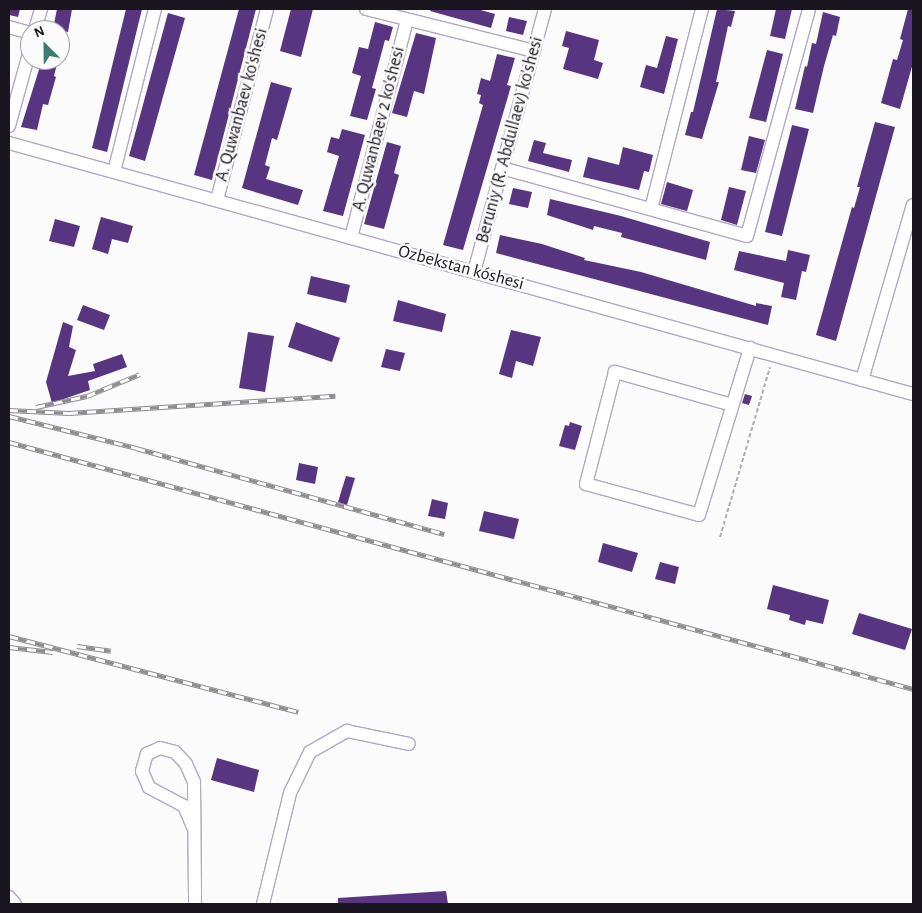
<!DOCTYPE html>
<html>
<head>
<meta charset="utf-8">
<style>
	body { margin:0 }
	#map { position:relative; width:922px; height:913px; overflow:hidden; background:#fbfbfb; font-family:"Alegreya Sans",sans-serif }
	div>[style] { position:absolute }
	.building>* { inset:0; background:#583580 }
	.path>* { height:2px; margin-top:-1px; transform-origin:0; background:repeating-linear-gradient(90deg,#adacaf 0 4px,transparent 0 6.5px) }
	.roads { filter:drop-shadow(1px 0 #b2a7c3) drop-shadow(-1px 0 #b2a7c3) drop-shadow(0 1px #b2a7c3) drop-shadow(0 -1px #b2a7c3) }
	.minor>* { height:12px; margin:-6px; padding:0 6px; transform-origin:6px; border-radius:6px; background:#fff }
	.rail>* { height:5px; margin-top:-2.5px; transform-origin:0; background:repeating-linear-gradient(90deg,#fbfbfb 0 9px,#8e8c91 0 18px); box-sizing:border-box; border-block:1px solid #8e8c91 }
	span { translate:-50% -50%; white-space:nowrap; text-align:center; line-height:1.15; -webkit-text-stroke:5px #fbfbfb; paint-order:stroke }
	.street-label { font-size:18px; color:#1a1620 }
	.frame { position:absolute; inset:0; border:10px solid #1a1620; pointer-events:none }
	.north { position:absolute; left:20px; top:20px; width:50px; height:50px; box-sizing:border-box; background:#fbfbfb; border:1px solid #a19fa3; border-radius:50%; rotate:337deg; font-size:14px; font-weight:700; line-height:20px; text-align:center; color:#1a1620 }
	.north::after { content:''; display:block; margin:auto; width:18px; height:22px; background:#3b7d6f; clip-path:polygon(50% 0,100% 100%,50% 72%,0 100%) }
</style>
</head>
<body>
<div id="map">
	<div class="building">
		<i style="clip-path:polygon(9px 9px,20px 9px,18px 17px,9px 15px)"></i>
		<i style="clip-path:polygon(57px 9px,72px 9px,68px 32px,53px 29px)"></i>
		<i style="clip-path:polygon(126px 9px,142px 9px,107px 152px,92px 148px)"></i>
		<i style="clip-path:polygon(239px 9px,256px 9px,212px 180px,194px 175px)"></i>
		<i style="clip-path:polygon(291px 9px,313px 9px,301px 57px,280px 51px)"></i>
		<i style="clip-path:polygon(431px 9px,477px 9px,495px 14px,491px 28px,430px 11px)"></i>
		<i style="clip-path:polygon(717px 9px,735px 11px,731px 27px,728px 26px,716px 82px,719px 82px,702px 139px,685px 135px,691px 112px,693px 112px)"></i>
		<i style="clip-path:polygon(776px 9px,792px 9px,785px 39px,770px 36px)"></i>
		<i style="clip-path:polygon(908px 9px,913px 9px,913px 63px,900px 109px,881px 103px,893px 59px,897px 60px,903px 40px,900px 39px)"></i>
		<i style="clip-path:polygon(823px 12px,840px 17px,836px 36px,833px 35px,824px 66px,813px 113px,795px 109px,805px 66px,807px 67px,812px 43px,816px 44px)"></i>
		<i style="clip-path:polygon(168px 13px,185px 18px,145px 161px,129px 156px)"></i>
		<i style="clip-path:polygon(509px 17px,527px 21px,523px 35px,506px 31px)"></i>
		<i style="clip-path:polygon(375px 22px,393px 27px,389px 41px,385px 40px,372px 88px,376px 89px,367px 120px,350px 116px,361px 76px,352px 73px,359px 47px,368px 49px)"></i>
		<i style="clip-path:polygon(566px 31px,599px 40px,594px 60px,603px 63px,598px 79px,563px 69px,569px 48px,562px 46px)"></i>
		<i style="clip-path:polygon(416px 33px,436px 38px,424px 94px,414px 91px,407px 117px,392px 113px)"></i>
		<i style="clip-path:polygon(666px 36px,678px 39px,664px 94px,640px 87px,646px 65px,657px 68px)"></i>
		<i style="clip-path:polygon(767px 50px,783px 54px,766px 122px,749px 118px)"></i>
		<i style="clip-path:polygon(497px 54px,515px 58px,507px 85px,511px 86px,463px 250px,443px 245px,483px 105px,479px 103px,481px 95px,477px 94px,481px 78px,490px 81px)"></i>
		<i style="clip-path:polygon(42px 60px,58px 60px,54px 76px,56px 77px,48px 105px,43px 104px,37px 130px,21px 127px)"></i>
		<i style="clip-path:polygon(271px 82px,292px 88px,277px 140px,272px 138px,265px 165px,270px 167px,266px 179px,303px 190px,298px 205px,242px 188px)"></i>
		<i style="clip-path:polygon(875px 122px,895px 127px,836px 341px,816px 335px,852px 207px,854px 208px,860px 187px,857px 187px)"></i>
		<i style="clip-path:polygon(792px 125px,809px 129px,782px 236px,765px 232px)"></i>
		<i style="clip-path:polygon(342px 129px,365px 135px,343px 216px,323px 211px,339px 156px,327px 152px,331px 137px,339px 139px)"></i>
		<i style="clip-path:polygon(749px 136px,765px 140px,756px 173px,741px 170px)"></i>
		<i style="clip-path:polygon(534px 140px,546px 143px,543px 153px,572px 160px,569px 172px,528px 161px)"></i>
		<i style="clip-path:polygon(387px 142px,401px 146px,394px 173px,399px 175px,384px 229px,364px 224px)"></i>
		<i style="clip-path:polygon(623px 147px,653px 155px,649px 172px,644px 171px,639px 190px,583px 177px,588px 157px,619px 165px)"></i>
		<i style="clip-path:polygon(667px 182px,693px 190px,687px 211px,661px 204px)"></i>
		<i style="clip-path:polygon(729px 187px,746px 191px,737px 225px,721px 220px)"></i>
		<i style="clip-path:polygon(513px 188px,532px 192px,528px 208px,509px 204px)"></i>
		<i style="clip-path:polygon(550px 199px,621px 216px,710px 242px,706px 260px,621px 237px,622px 233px,594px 226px,593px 230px,547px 215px)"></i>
		<i style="clip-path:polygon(101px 217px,133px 226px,128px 243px,112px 239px,108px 254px,92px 249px)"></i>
		<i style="clip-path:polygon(55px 219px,80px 226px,74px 247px,49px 241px)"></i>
		<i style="clip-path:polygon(500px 235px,542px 244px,585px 258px,584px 260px,641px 272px,756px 306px,756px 303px,772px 306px,768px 325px,496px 253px)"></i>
		<i style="clip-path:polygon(788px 250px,810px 255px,806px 272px,802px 271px,796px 300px,781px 297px,784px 283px,734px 270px,739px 251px,786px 261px)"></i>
		<i style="clip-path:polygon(311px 276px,350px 285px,346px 303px,307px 294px)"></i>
		<i style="clip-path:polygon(398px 300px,446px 314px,442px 332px,393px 321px)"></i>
		<i style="clip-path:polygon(83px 305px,110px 315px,104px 330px,77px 320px)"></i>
		<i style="clip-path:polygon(63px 322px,73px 326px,69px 347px,76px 350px,68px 376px,95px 371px,93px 364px,122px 354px,127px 367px,88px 381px,90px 390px,52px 403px,46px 382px)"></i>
		<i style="clip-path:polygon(296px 322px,340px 338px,332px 362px,288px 347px)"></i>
		<i style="clip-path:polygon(511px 330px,541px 337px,533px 366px,516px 361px,512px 378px,499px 374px)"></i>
		<i style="clip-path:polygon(248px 332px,274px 336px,265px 392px,239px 388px)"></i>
		<i style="clip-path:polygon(386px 349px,405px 353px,400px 371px,381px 367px)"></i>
		<i style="clip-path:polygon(745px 394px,752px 396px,749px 405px,742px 403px)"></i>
		<i style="clip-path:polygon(570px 422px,582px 426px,575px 450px,559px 446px,565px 425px,569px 426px)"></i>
		<i style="clip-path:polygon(299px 463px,318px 467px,315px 484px,296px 480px)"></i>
		<i style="clip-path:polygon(346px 476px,355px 478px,347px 505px,338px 502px)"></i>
		<i style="clip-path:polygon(432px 499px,448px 503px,445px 519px,428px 516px)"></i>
		<i style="clip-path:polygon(484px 511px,519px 519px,514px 539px,479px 531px)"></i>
		<i style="clip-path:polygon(603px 543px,638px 553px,632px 572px,598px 562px)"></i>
		<i style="clip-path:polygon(660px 562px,679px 567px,675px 584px,655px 579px)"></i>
		<i style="clip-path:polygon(773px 585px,829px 600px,823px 624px,806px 620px,805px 625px,789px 620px,790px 615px,767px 609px)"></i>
		<i style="clip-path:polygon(859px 613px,912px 629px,905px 650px,852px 634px)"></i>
		<i style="clip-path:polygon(217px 758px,259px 770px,254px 792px,211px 780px)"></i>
		<i style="clip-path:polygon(446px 891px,448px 904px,338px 904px,338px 898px)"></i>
	</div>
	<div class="path">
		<i style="left:720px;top:537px;width:177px;rotate:-73.6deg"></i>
	</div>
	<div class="roads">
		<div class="minor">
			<i style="left:366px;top:9px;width:173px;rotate:14deg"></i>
			<i style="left:9px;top:27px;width:22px;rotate:16deg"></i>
			<i style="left:35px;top:30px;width:22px;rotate:-74deg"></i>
			<i style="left:9px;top:126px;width:79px;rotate:-74.6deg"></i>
			<i style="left:9px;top:143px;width:938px;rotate:15.52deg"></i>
			<i style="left:502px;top:168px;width:254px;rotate:15.5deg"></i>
			<i style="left:747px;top:236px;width:235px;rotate:-74.7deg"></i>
			<i style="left:114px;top:172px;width:168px;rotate:-75.9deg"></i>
			<i style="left:217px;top:200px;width:197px;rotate:-75.3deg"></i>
			<i style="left:651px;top:209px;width:206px;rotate:-75.7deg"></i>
			<i style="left:351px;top:238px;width:225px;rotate:-75.6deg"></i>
			<i style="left:474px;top:272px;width:272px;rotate:-74.9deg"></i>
			<i style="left:862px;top:380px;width:182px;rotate:-73.8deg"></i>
			<i style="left:732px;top:405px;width:122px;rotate:-164.2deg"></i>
			<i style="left:615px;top:372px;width:116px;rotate:104.5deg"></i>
			<i style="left:586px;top:484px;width:117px;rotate:15.3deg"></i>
			<i style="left:699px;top:515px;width:175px;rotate:-73deg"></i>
			<i style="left:193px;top:827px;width:23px;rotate:-113deg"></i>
			<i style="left:184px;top:806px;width:40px;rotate:-152deg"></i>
			<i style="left:149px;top:787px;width:17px;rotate:-114deg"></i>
			<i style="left:142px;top:771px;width:18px;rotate:-74deg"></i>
			<i style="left:147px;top:754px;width:14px;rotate:-25deg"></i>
			<i style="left:160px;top:748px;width:16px;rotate:15deg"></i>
			<i style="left:175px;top:752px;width:16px;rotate:47deg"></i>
			<i style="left:186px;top:764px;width:20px;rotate:66deg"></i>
			<i style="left:194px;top:782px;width:122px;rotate:89.5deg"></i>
			<i style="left:9px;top:897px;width:9px;rotate:49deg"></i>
			<i style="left:263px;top:904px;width:114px;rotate:-76.3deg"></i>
			<i style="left:290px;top:793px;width:46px;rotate:-64deg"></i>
			<i style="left:310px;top:752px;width:43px;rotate:-29.6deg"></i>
			<i style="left:347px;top:731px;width:63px;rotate:11.8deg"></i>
		</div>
	</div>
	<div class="rail">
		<i style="left:36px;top:407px;width:52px;rotate:-12.2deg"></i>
		<i style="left:87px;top:396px;width:57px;rotate:-22.5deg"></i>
		<i style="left:9px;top:410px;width:60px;rotate:2.9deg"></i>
		<i style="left:69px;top:413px;width:267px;rotate:-3.7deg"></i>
		<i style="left:9px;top:416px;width:131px;rotate:14.1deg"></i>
		<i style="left:136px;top:448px;width:320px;rotate:15.6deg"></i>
		<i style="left:9px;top:442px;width:937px;rotate:15.28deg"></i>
		<i style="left:9px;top:636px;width:299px;rotate:14.7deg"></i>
		<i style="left:77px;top:646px;width:34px;rotate:8deg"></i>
		<i style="left:9px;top:647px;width:44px;rotate:6.5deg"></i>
	</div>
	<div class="street-label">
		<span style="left:242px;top:105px;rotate:-75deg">A. Quwanbaev ko'shesi</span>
		<span style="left:379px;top:129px;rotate:-76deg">A. Quwanbaev 2 ko'shesi</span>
		<span style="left:510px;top:140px;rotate:-75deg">Beruniy (R. Abdullaev) ko'shesi</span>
		<span style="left:461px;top:268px;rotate:15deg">Ózbekstan kóshesi</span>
	</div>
	<div class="frame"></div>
	<div class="north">N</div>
</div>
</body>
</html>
